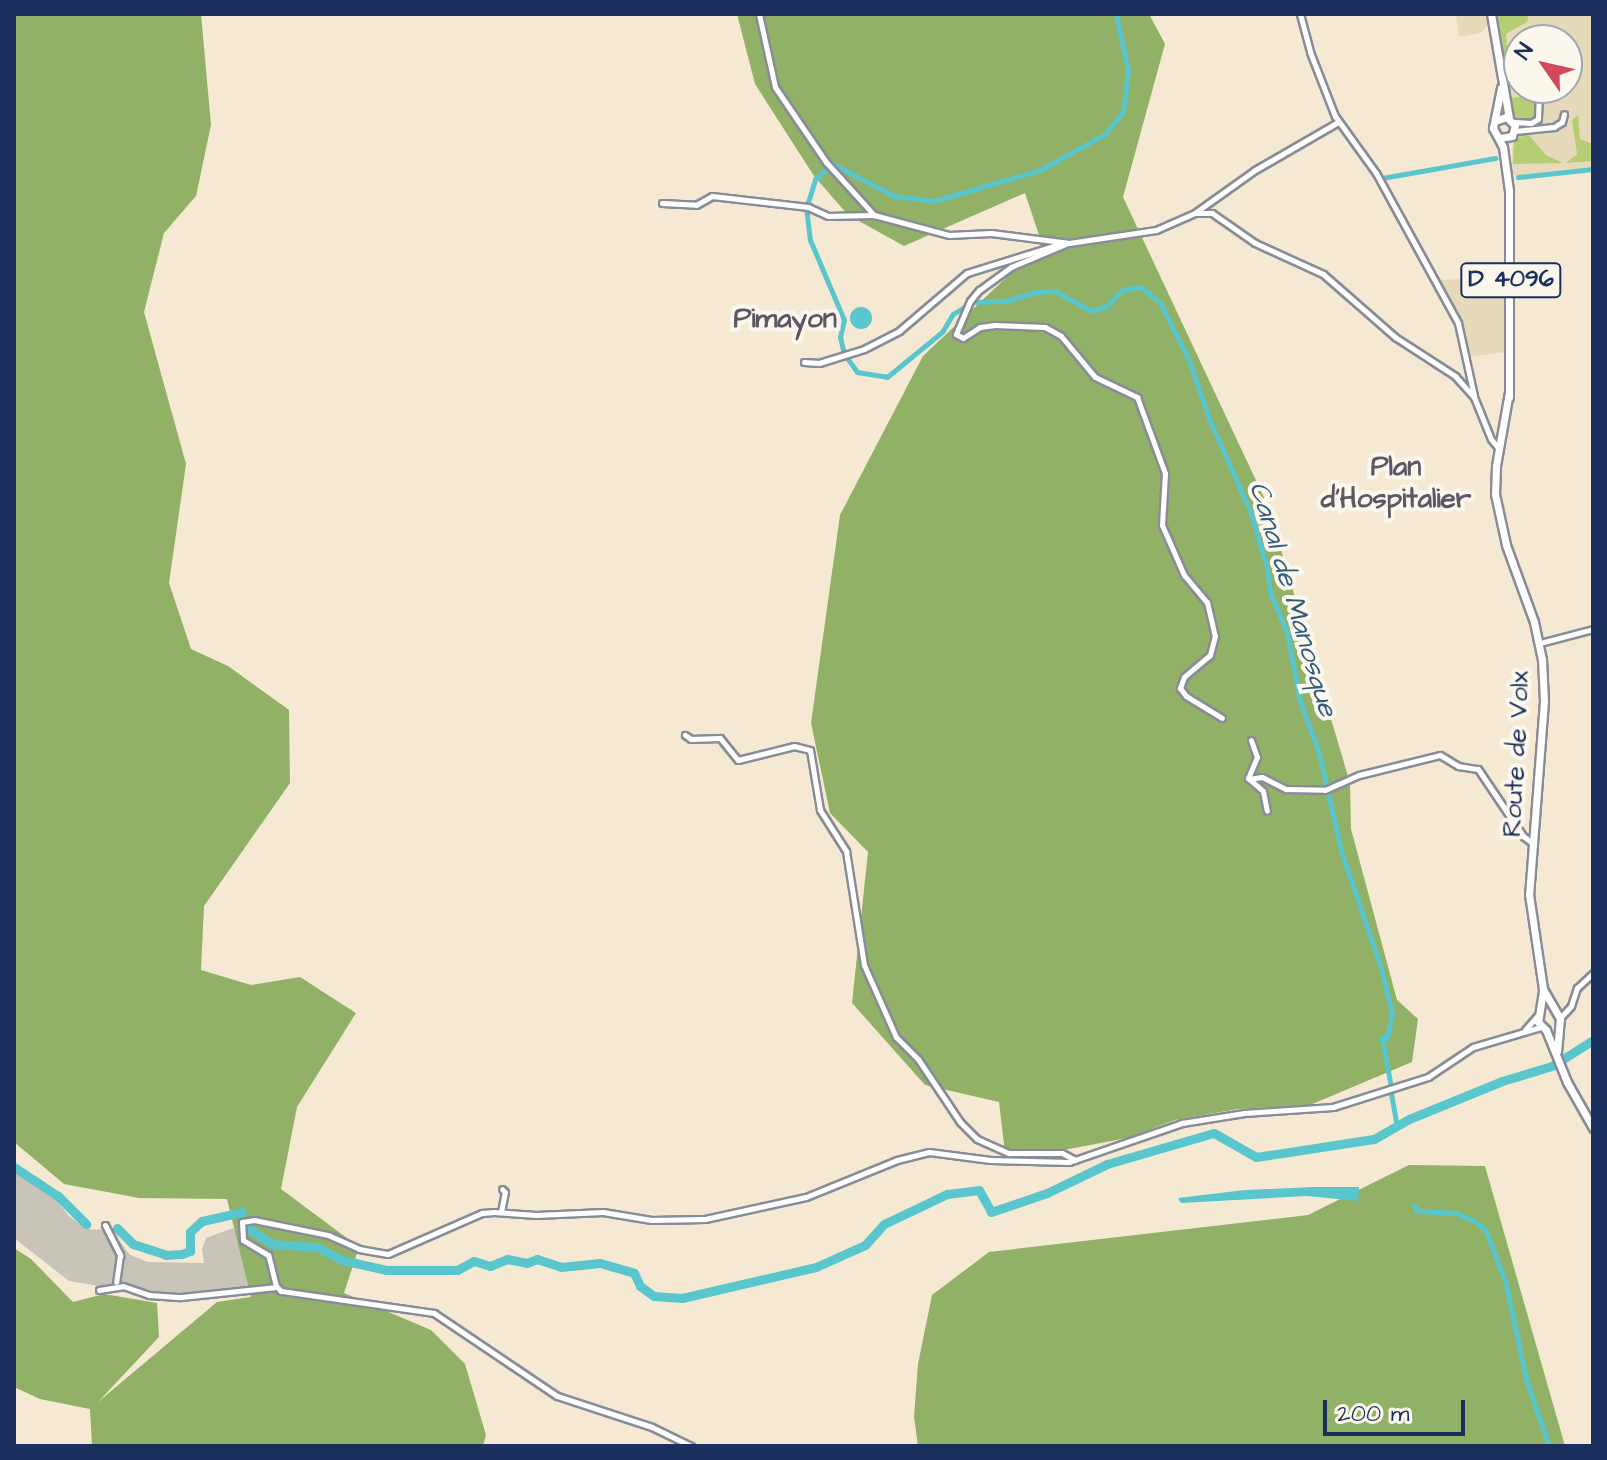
<!DOCTYPE html>
<html>
<head>
<meta charset="utf-8">
<style>
	body { margin:0 }
	#map { position:relative; width:1607px; height:1460px; overflow:hidden; background:#f6e9d3; font-family:"Architects Daughter",sans-serif }
	div>[style] { position:absolute }
	.built>* { inset:0; background:#e7daba }
	.industrial>* { inset:0; background:#c8c4b8 }
	.green>* { inset:0; background:#b5ce74 }
	.forest>* { inset:0; background:#90b166 }
	.water>* { inset:0; background:#59c6cd }
	.round { border-radius:50% }
	.canal>* { height:5px; margin:-2.5px; padding:0 2.5px; transform-origin:2.5px; border-radius:2.5px; background:#59c6cd }
	.river>* { height:9px; margin:-4.5px; padding:0 4.5px; transform-origin:4.5px; border-radius:4.5px; background:#59c6cd }
	.roads { filter:drop-shadow(2px 0 #888c98) drop-shadow(-2px 0 #888c98) drop-shadow(0 2px #888c98) drop-shadow(0 -2px #888c98) }
	.minor>* { height:5px; margin:-2.5px; padding:0 2.5px; transform-origin:2.5px; border-radius:2.5px; background:#fff }
	.primary>* { height:7px; margin:-3.5px; padding:0 3.5px; transform-origin:3.5px; border-radius:3.5px; background:#fff }
	span { translate:-50% -50%; white-space:nowrap; text-align:center; line-height:1.15; -webkit-text-stroke:8px #fbf7ec; paint-order:stroke }
	.shield-label span { padding:2px 6px; background:#fbf7ec; border:2px solid; border-radius:6px; -webkit-text-stroke-width:0 }
	.shield-label { font-size:24px; color:#1b2f5e; font-weight:700 }
	.street-label { font-size:26px; color:#1b2f5e }
	.neighbourhood-label { font-size:28px; color:#5d5664; font-weight:700 }
	.water-label { font-size:28px; color:#2e5c7f; font-style:italic }
	.frame { position:absolute; inset:0; border:16px solid #1b2f5e; pointer-events:none }
	.north { position:absolute; left:1503px; top:24px; width:80px; height:80px; box-sizing:border-box; background:#fbf7ec; border:2px solid #a1a7b3; border-radius:50%; rotate:304deg; font-size:22px; font-weight:700; line-height:32px; text-align:center; color:#1b2f5e }
	.north::after { content:''; display:block; margin:auto; width:28px; height:36px; background:#d1495b; clip-path:polygon(50% 0,100% 100%,50% 72%,0 100%) }
	.scale { position:absolute; left:1323px; top:1400px; width:142px; height:36px; box-sizing:border-box; border:4px solid #1b2f5e; border-top:0; padding-left:10px; font-size:24px; line-height:28px; white-space:nowrap; color:#1b2f5e; -webkit-text-stroke:6px #fbf7ec; paint-order:stroke }
</style>
</head>
<body>
<div id="map">
	<div class="built">
		<i style="clip-path:polygon(1456px 14px,1487px 14px,1487px 26px,1481px 33px,1459px 37px)"></i>
		<i style="clip-path:polygon(evenodd,1494px 14px,1593px 14px,1593px 167px,1512px 176px,1512px 147px,1518px 132px,1504px 94px,1494px 14px,1519px 40px,1567px 40px,1567px 88px,1519px 88px,1519px 40px)"></i>
		<i style="clip-path:polygon(1507px 277px,1506px 352px,1469px 357px,1459px 318px,1438px 280px)"></i>
	</div>
	<div class="industrial">
		<i style="clip-path:polygon(14px 1171px,55px 1198px,69px 1216px,86px 1229px,111px 1230px,130px 1255px,148px 1262px,204px 1263px,202px 1249px,206px 1238px,233px 1228px,263px 1284px,206px 1294px,171px 1295px,124px 1284px,105px 1287px,69px 1281px,14px 1238px)"></i>
	</div>
	<div class="green">
		<i style="clip-path:polygon(1494px 14px,1529px 14px,1527px 22px,1506px 34px,1511px 98px,1536px 95px,1537px 115px,1531px 121px,1517px 120px,1509px 110px,1502px 38px)"></i>
		<i style="clip-path:polygon(1578px 115px,1580px 139px,1593px 144px,1593px 161px,1566px 163px,1577px 154px,1572px 120px)"></i>
		<i style="clip-path:polygon(1527px 133px,1546px 155px,1563px 163px,1513px 164px,1514px 141px)"></i>
	</div>
	<div class="forest">
		<i style="clip-path:polygon(14px 14px,201px 14px,211px 125px,196px 196px,164px 233px,144px 312px,186px 464px,169px 583px,191px 649px,228px 666px,289px 710px,290px 783px,204px 906px,201px 970px,251px 985px,300px 977px,356px 1013px,297px 1107px,281px 1189px,359px 1247px,344px 1293px,431px 1330px,465px 1364px,486px 1435px,483px 1446px,92px 1446px,90px 1409px,40px 1399px,14px 1387px,14px 1248px,31px 1259px,73px 1302px,104px 1294px,157px 1303px,159px 1337px,98px 1402px,217px 1302px,251px 1297px,227px 1199px,139px 1198px,64px 1184px,14px 1142px)"></i>
		<i style="clip-path:polygon(737px 14px,1149px 14px,1165px 44px,1123px 197px,1268px 506px,1350px 783px,1351px 829px,1397px 1000px,1418px 1019px,1412px 1062px,1310px 1105px,1238px 1109px,1175px 1120px,1127px 1138px,1006px 1161px,999px 1102px,925px 1085px,852px 1003px,868px 852px,830px 813px,811px 723px,840px 515px,923px 356px,1042px 244px,1025px 193px,904px 246px,848px 215px,814px 176px,755px 84px)"></i>
		<i style="clip-path:polygon(1409px 1165px,1485px 1166px,1565px 1446px,918px 1446px,914px 1417px,918px 1364px,932px 1295px,989px 1252px,1308px 1215px)"></i>
	</div>
	<div class="water">
		<i class="round" style="left:850px;top:307px;width:22px;height:22px"></i>
		<i style="clip-path:polygon(1314px 1187px,1359px 1187px,1358px 1201px,1307px 1196px,1181px 1203px,1178px 1198px,1245px 1190px)"></i>
	</div>
	<div class="canal">
		<i style="left:1518px;top:177px;width:75px;rotate:-6.1deg"></i>
		<i style="left:1382px;top:178px;width:115px;rotate:-10deg"></i>
		<i style="left:844px;top:354px;width:17px;rotate:-103deg"></i>
		<i style="left:840px;top:337px;width:17px;rotate:-77deg"></i>
		<i style="left:844px;top:320px;width:87px;rotate:-113deg"></i>
		<i style="left:810px;top:240px;width:31px;rotate:-97deg"></i>
		<i style="left:806px;top:209px;width:31px;rotate:-73deg"></i>
		<i style="left:815px;top:179px;width:23px;rotate:-40deg"></i>
		<i style="left:833px;top:164px;width:69px;rotate:27.7deg"></i>
		<i style="left:894px;top:196px;width:40px;rotate:7.1deg"></i>
		<i style="left:934px;top:201px;width:110px;rotate:-16.3deg"></i>
		<i style="left:1040px;top:170px;width:74px;rotate:-29deg"></i>
		<i style="left:1105px;top:134px;width:28px;rotate:-51deg"></i>
		<i style="left:1123px;top:112px;width:41px;rotate:-83deg"></i>
		<i style="left:1128px;top:71px;width:58px;rotate:-101.9deg"></i>
		<i style="left:847px;top:358px;width:17px;rotate:54deg"></i>
		<i style="left:857px;top:372px;width:30px;rotate:9deg"></i>
		<i style="left:887px;top:377px;width:71px;rotate:-39.3deg"></i>
		<i style="left:942px;top:332px;width:21px;rotate:-59deg"></i>
		<i style="left:953px;top:314px;width:22px;rotate:-32deg"></i>
		<i style="left:972px;top:302px;width:34px;rotate:-2deg"></i>
		<i style="left:1006px;top:301px;width:31px;rotate:-17deg"></i>
		<i style="left:1036px;top:292px;width:19px;rotate:-3deg"></i>
		<i style="left:1055px;top:291px;width:41px;rotate:29.1deg"></i>
		<i style="left:1091px;top:311px;width:17px;rotate:-17deg"></i>
		<i style="left:1107px;top:306px;width:22px;rotate:-47deg"></i>
		<i style="left:1122px;top:290px;width:19px;rotate:-9deg"></i>
		<i style="left:1141px;top:287px;width:25px;rotate:40deg"></i>
		<i style="left:1160px;top:303px;width:64px;rotate:63deg"></i>
		<i style="left:1189px;top:360px;width:65px;rotate:71deg"></i>
		<i style="left:1210px;top:421px;width:98px;rotate:66deg"></i>
		<i style="left:1250px;top:511px;width:59px;rotate:73.4deg"></i>
		<i style="left:1267px;top:568px;width:25px;rotate:83deg"></i>
		<i style="left:1270px;top:593px;width:43px;rotate:66.4deg"></i>
		<i style="left:1287px;top:632px;width:70px;rotate:79.3deg"></i>
		<i style="left:1300px;top:701px;width:55px;rotate:69.9deg"></i>
		<i style="left:1319px;top:753px;width:100px;rotate:77.3deg"></i>
		<i style="left:1341px;top:851px;width:124px;rotate:71.1deg"></i>
		<i style="left:1381px;top:968px;width:46px;rotate:76.3deg"></i>
		<i style="left:1392px;top:1013px;width:26px;rotate:101deg"></i>
		<i style="left:1385px;top:1035px;width:5px;rotate:127deg"></i>
		<i style="left:1382px;top:1039px;width:49px;rotate:79.4deg"></i>
		<i style="left:1391px;top:1093px;width:34px;rotate:80deg"></i>
		<i style="left:1414px;top:1205px;width:7px;rotate:63deg"></i>
		<i style="left:1417px;top:1211px;width:39px;rotate:3deg"></i>
		<i style="left:1456px;top:1213px;width:21px;rotate:23deg"></i>
		<i style="left:1475px;top:1221px;width:15px;rotate:42deg"></i>
		<i style="left:1486px;top:1231px;width:57px;rotate:69.3deg"></i>
		<i style="left:1506px;top:1284px;width:97px;rotate:78.1deg"></i>
		<i style="left:1526px;top:1379px;width:71px;rotate:71.1deg"></i>
	</div>
	<div class="river">
		<i style="left:14px;top:1167px;width:53px;rotate:33.4deg"></i>
		<i style="left:58px;top:1196px;width:40px;rotate:45deg"></i>
		<i style="left:117px;top:1228px;width:23px;rotate:45deg"></i>
		<i style="left:133px;top:1244px;width:35px;rotate:18deg"></i>
		<i style="left:166px;top:1255px;width:16px;rotate:-4deg"></i>
		<i style="left:182px;top:1254px;width:9px;rotate:-21deg"></i>
		<i style="left:190px;top:1251px;width:19px;rotate:-90deg"></i>
		<i style="left:190px;top:1232px;width:16px;rotate:-43deg"></i>
		<i style="left:202px;top:1221px;width:41px;rotate:-12.7deg"></i>
		<i style="left:249px;top:1229px;width:27px;rotate:33deg"></i>
		<i style="left:272px;top:1244px;width:45px;rotate:3.8deg"></i>
		<i style="left:317px;top:1247px;width:28px;rotate:27deg"></i>
		<i style="left:342px;top:1260px;width:45px;rotate:12.8deg"></i>
		<i style="left:386px;top:1270px;width:71px"></i>
		<i style="left:457px;top:1270px;width:19px;rotate:-28deg"></i>
		<i style="left:474px;top:1261px;width:17px;rotate:17deg"></i>
		<i style="left:490px;top:1266px;width:18px;rotate:-22deg"></i>
		<i style="left:507px;top:1259px;width:20px;rotate:11deg"></i>
		<i style="left:527px;top:1263px;width:11px;rotate:-22deg"></i>
		<i style="left:537px;top:1259px;width:25px;rotate:18deg"></i>
		<i style="left:561px;top:1267px;width:39px;rotate:-6deg"></i>
		<i style="left:600px;top:1263px;width:35px;rotate:16deg"></i>
		<i style="left:634px;top:1273px;width:14px;rotate:65deg"></i>
		<i style="left:640px;top:1286px;width:17px;rotate:36deg"></i>
		<i style="left:654px;top:1296px;width:28px;rotate:4deg"></i>
		<i style="left:682px;top:1298px;width:138px;rotate:-13deg"></i>
		<i style="left:816px;top:1267px;width:54px;rotate:-24.2deg"></i>
		<i style="left:865px;top:1245px;width:28px;rotate:-48deg"></i>
		<i style="left:884px;top:1224px;width:70px;rotate:-25.5deg"></i>
		<i style="left:947px;top:1194px;width:32px;rotate:-7deg"></i>
		<i style="left:979px;top:1190px;width:25px;rotate:61deg"></i>
		<i style="left:991px;top:1212px;width:59px;rotate:-18.7deg"></i>
		<i style="left:1047px;top:1193px;width:67px;rotate:-25.8deg"></i>
		<i style="left:1107px;top:1164px;width:111px;rotate:-16.2deg"></i>
		<i style="left:1214px;top:1133px;width:48px;rotate:29.7deg"></i>
		<i style="left:1256px;top:1157px;width:119px;rotate:-8.7deg"></i>
		<i style="left:1374px;top:1139px;width:40px;rotate:-29.7deg"></i>
		<i style="left:1409px;top:1119px;width:100px;rotate:-22.2deg"></i>
		<i style="left:1502px;top:1081px;width:52px;rotate:-16.7deg"></i>
		<i style="left:1552px;top:1066px;width:49px;rotate:-32.4deg"></i>
	</div>
	<div class="roads">
		<div class="minor">
			<i style="left:759px;top:14px;width:75px;rotate:77.6deg"></i>
			<i style="left:775px;top:87px;width:91px;rotate:55.8deg"></i>
			<i style="left:826px;top:162px;width:72px;rotate:47.8deg"></i>
			<i style="left:874px;top:215px;width:78px;rotate:14.9deg"></i>
			<i style="left:949px;top:235px;width:42px;rotate:-2.7deg"></i>
			<i style="left:991px;top:233px;width:79px;rotate:7.3deg"></i>
			<i style="left:1069px;top:243px;width:88px;rotate:-8.5deg"></i>
			<i style="left:1156px;top:230px;width:43px;rotate:-23.6deg"></i>
			<i style="left:1195px;top:213px;width:17px"></i>
			<i style="left:1212px;top:213px;width:52px;rotate:34.9deg"></i>
			<i style="left:1255px;top:243px;width:75px;rotate:24.5deg"></i>
			<i style="left:1323px;top:274px;width:96px;rotate:41.2deg"></i>
			<i style="left:1395px;top:337px;width:72px;rotate:33deg"></i>
			<i style="left:1455px;top:376px;width:28px;rotate:48deg"></i>
			<i style="left:1474px;top:397px;width:45px;rotate:68deg"></i>
			<i style="left:1491px;top:439px;width:14px;rotate:51deg"></i>
			<i style="left:1300px;top:14px;width:39px;rotate:75deg"></i>
			<i style="left:1310px;top:52px;width:69px;rotate:68.7deg"></i>
			<i style="left:1335px;top:116px;width:70px;rotate:54.3deg"></i>
			<i style="left:1376px;top:173px;width:171px;rotate:61.3deg"></i>
			<i style="left:1458px;top:323px;width:75px;rotate:77.6deg"></i>
			<i style="left:1514px;top:122px;width:17px;rotate:3deg"></i>
			<i style="left:1531px;top:123px;width:8px;rotate:-30deg"></i>
			<i style="left:1538px;top:119px;width:29px;rotate:-88deg"></i>
			<i style="left:1515px;top:131px;width:39px;rotate:-6deg"></i>
			<i style="left:1554px;top:127px;width:9px;rotate:-32deg"></i>
			<i style="left:1562px;top:122px;width:8px;rotate:-76deg"></i>
			<i style="left:662px;top:203px;width:34px;rotate:3deg"></i>
			<i style="left:696px;top:205px;width:18px;rotate:-29deg"></i>
			<i style="left:712px;top:196px;width:97px;rotate:6.5deg"></i>
			<i style="left:808px;top:207px;width:22px;rotate:24deg"></i>
			<i style="left:828px;top:216px;width:45px;rotate:-1.3deg"></i>
			<i style="left:1196px;top:212px;width:72px;rotate:-35.4deg"></i>
			<i style="left:1255px;top:170px;width:96px;rotate:-30deg"></i>
			<i style="left:1068px;top:243px;width:62px;rotate:157.2deg"></i>
			<i style="left:1011px;top:267px;width:39px;rotate:144deg"></i>
			<i style="left:979px;top:290px;width:14px;rotate:129deg"></i>
			<i style="left:970px;top:301px;width:36px;rotate:113deg"></i>
			<i style="left:956px;top:334px;width:8px;rotate:30deg"></i>
			<i style="left:963px;top:338px;width:20px;rotate:-33deg"></i>
			<i style="left:980px;top:327px;width:15px;rotate:-8deg"></i>
			<i style="left:995px;top:325px;width:50px;rotate:2.3deg"></i>
			<i style="left:1045px;top:327px;width:18px;rotate:29deg"></i>
			<i style="left:1061px;top:336px;width:53px;rotate:50.3deg"></i>
			<i style="left:1095px;top:377px;width:47px;rotate:25.5deg"></i>
			<i style="left:1137px;top:397px;width:81px;rotate:69.8deg"></i>
			<i style="left:1165px;top:473px;width:52px;rotate:93.3deg"></i>
			<i style="left:1162px;top:525px;width:55px;rotate:66.3deg"></i>
			<i style="left:1184px;top:575px;width:35px;rotate:50deg"></i>
			<i style="left:1207px;top:602px;width:35px;rotate:77deg"></i>
			<i style="left:1215px;top:636px;width:20px;rotate:105deg"></i>
			<i style="left:1210px;top:655px;width:34px;rotate:140deg"></i>
			<i style="left:1184px;top:677px;width:12px;rotate:110deg"></i>
			<i style="left:1180px;top:688px;width:10px;rotate:53deg"></i>
			<i style="left:1186px;top:696px;width:42px;rotate:31.4deg"></i>
			<i style="left:804px;top:362px;width:15px;rotate:4deg"></i>
			<i style="left:819px;top:363px;width:47px;rotate:-17.3deg"></i>
			<i style="left:864px;top:349px;width:39px;rotate:-27deg"></i>
			<i style="left:899px;top:331px;width:89px;rotate:-40.5deg"></i>
			<i style="left:967px;top:273px;width:97px;rotate:-17.3deg"></i>
			<i style="left:1540px;top:643px;width:55px;rotate:-14.8deg"></i>
			<i style="left:685px;top:735px;width:7px;rotate:34deg"></i>
			<i style="left:691px;top:739px;width:29px;rotate:-2deg"></i>
			<i style="left:720px;top:738px;width:28px;rotate:51deg"></i>
			<i style="left:738px;top:760px;width:58px;rotate:-14deg"></i>
			<i style="left:794px;top:746px;width:16px;rotate:14deg"></i>
			<i style="left:810px;top:750px;width:61px;rotate:80.5deg"></i>
			<i style="left:820px;top:810px;width:49px;rotate:57.6deg"></i>
			<i style="left:846px;top:851px;width:115px;rotate:81deg"></i>
			<i style="left:864px;top:965px;width:79px;rotate:66deg"></i>
			<i style="left:896px;top:1037px;width:31px;rotate:45deg"></i>
			<i style="left:918px;top:1059px;width:76px;rotate:56.3deg"></i>
			<i style="left:960px;top:1122px;width:24px;rotate:45deg"></i>
			<i style="left:977px;top:1139px;width:35px;rotate:24deg"></i>
			<i style="left:1009px;top:1153px;width:53px"></i>
			<i style="left:1062px;top:1153px;width:15px;rotate:28deg"></i>
			<i style="left:1251px;top:740px;width:18px;rotate:71deg"></i>
			<i style="left:1257px;top:757px;width:23px;rotate:113deg"></i>
			<i style="left:1248px;top:778px;width:20px;rotate:41deg"></i>
			<i style="left:1263px;top:791px;width:20px;rotate:79deg"></i>
			<i style="left:1249px;top:779px;width:13px;rotate:-9deg"></i>
			<i style="left:1262px;top:777px;width:27px;rotate:27deg"></i>
			<i style="left:1286px;top:789px;width:39px;rotate:1deg"></i>
			<i style="left:1325px;top:790px;width:37px;rotate:-24deg"></i>
			<i style="left:1359px;top:775px;width:83px;rotate:-13.9deg"></i>
			<i style="left:1440px;top:755px;width:21px;rotate:31deg"></i>
			<i style="left:1458px;top:766px;width:20px;rotate:9deg"></i>
			<i style="left:1478px;top:769px;width:81px;rotate:56.1deg"></i>
			<i style="left:1523px;top:836px;width:10px;rotate:37deg"></i>
			<i style="left:1560px;top:1018px;width:16px;rotate:-47deg"></i>
			<i style="left:1571px;top:1006px;width:19px;rotate:-72deg"></i>
			<i style="left:1577px;top:988px;width:22px;rotate:-43deg"></i>
			<i style="left:1525px;top:1030px;width:18px;rotate:-49deg"></i>
			<i style="left:501px;top:1212px;width:20px;rotate:-79deg"></i>
			<i style="left:505px;top:1192px;width:4px;rotate:-135deg"></i>
			<i style="left:105px;top:1225px;width:34px;rotate:63deg"></i>
			<i style="left:120px;top:1255px;width:27px;rotate:98deg"></i>
			<i style="left:99px;top:1290px;width:24px;rotate:-9deg"></i>
			<i style="left:123px;top:1286px;width:28px;rotate:19deg"></i>
			<i style="left:149px;top:1295px;width:32px;rotate:4deg"></i>
			<i style="left:181px;top:1297px;width:96px;rotate:-6deg"></i>
			<i style="left:691px;top:1446px;width:43px;rotate:-154deg"></i>
			<i style="left:652px;top:1427px;width:100px;rotate:-161.9deg"></i>
			<i style="left:557px;top:1396px;width:148px;rotate:-146deg"></i>
			<i style="left:434px;top:1313px;width:155px;rotate:-171.8deg"></i>
			<i style="left:281px;top:1291px;width:7px;rotate:-135deg"></i>
			<i style="left:276px;top:1286px;width:32px;rotate:-104deg"></i>
			<i style="left:268px;top:1255px;width:29px;rotate:-149deg"></i>
			<i style="left:243px;top:1240px;width:18px;rotate:-93deg"></i>
			<i style="left:242px;top:1222px;width:12px;rotate:-9deg"></i>
			<i style="left:254px;top:1220px;width:76px;rotate:11.5deg"></i>
			<i style="left:328px;top:1235px;width:34px;rotate:24deg"></i>
			<i style="left:359px;top:1249px;width:29px;rotate:10deg"></i>
			<i style="left:388px;top:1254px;width:103px;rotate:-23.6deg"></i>
			<i style="left:482px;top:1213px;width:12px;rotate:-5deg"></i>
			<i style="left:494px;top:1212px;width:42px;rotate:4.1deg"></i>
			<i style="left:536px;top:1215px;width:67px;rotate:-2.6deg"></i>
			<i style="left:603px;top:1212px;width:49px;rotate:9.5deg"></i>
			<i style="left:651px;top:1220px;width:54px;rotate:-1.1deg"></i>
			<i style="left:705px;top:1219px;width:103px;rotate:-12.3deg"></i>
			<i style="left:806px;top:1197px;width:98px;rotate:-22.1deg"></i>
			<i style="left:897px;top:1160px;width:33px;rotate:-14deg"></i>
			<i style="left:929px;top:1152px;width:62px;rotate:7.5deg"></i>
			<i style="left:990px;top:1160px;width:79px;rotate:1.5deg"></i>
			<i style="left:1069px;top:1162px;width:120px;rotate:-19deg"></i>
			<i style="left:1182px;top:1123px;width:63px;rotate:-9.2deg"></i>
			<i style="left:1244px;top:1113px;width:89px;rotate:-3.9deg"></i>
			<i style="left:1333px;top:1107px;width:100px;rotate:-17.5deg"></i>
			<i style="left:1428px;top:1077px;width:54px;rotate:-33.7deg"></i>
			<i style="left:1473px;top:1047px;width:71px;rotate:-16.4deg"></i>
		</div>
		<div class="primary">
			<i style="left:1491px;top:14px;width:106px;rotate:80.2deg"></i>
			<i style="left:1501px;top:88px;width:41px;rotate:101.3deg"></i>
			<i style="left:1493px;top:128px;width:21px;rotate:62deg"></i>
			<i style="left:1503px;top:147px;width:44px;rotate:82.2deg"></i>
			<i style="left:1509px;top:191px;width:206px;rotate:90deg"></i>
			<i style="left:1495px;top:121px;width:12px;rotate:-20deg"></i>
			<i style="left:1506px;top:117px;width:12px;rotate:42deg"></i>
			<i style="left:1515px;top:125px;width:11px;rotate:105deg"></i>
			<i style="left:1512px;top:136px;width:12px;rotate:171deg"></i>
			<i style="left:1509px;top:392px;width:75px;rotate:100deg"></i>
			<i style="left:1496px;top:466px;width:28px;rotate:92deg"></i>
			<i style="left:1495px;top:494px;width:52px;rotate:77.8deg"></i>
			<i style="left:1506px;top:545px;width:82px;rotate:70deg"></i>
			<i style="left:1534px;top:622px;width:38px;rotate:78deg"></i>
			<i style="left:1542px;top:659px;width:42px;rotate:87.3deg"></i>
			<i style="left:1544px;top:701px;width:194px;rotate:94.4deg"></i>
			<i style="left:1529px;top:894px;width:96px;rotate:81.6deg"></i>
			<i style="left:1543px;top:989px;width:34px;rotate:60deg"></i>
			<i style="left:1560px;top:1018px;width:33px;rotate:95deg"></i>
			<i style="left:1543px;top:991px;width:31px;rotate:99deg"></i>
			<i style="left:1538px;top:1022px;width:11px;rotate:45deg"></i>
			<i style="left:1546px;top:1030px;width:56px;rotate:68deg"></i>
			<i style="left:1567px;top:1082px;width:53px;rotate:60.5deg"></i>
		</div>
	</div>
	<div class="shield-label">
		<span style="left:1511px;top:280px">D 4096</span>
	</div>
	<div class="street-label">
		<span style="left:1517px;top:754px;rotate:-87deg">Route de Volx</span>
	</div>
	<div class="neighbourhood-label">
		<span style="left:785px;top:319px">Pimayon</span>
		<span style="left:1396px;top:483px">Plan<br>d'Hospitalier</span>
	</div>
	<div class="water-label">
		<span style="left:1293px;top:599px;rotate:73deg">Canal de Manosque</span>
	</div>
	<div class="frame"></div>
	<div class="north">N</div>
	<div class="scale">200 m</div>
</div>
</body>
</html>
